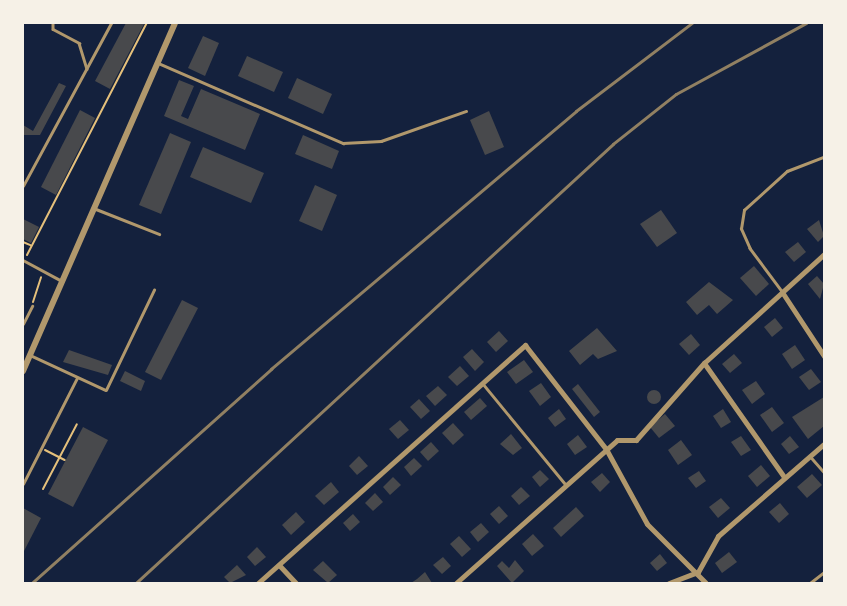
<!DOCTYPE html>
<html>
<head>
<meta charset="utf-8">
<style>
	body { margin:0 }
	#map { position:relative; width:847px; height:606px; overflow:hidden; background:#14213d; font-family:Inter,sans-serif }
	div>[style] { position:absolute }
	.building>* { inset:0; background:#48494c }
	.round { border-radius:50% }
	.path>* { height:2px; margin:-1px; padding:0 1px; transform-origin:1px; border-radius:1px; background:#e5c07b }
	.service>* { height:2.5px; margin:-1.25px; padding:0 1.25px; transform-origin:1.25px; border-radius:1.25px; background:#b1986c }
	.minor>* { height:5px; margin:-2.5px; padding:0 2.5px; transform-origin:2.5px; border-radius:2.5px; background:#b1986c }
	.tertiary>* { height:6px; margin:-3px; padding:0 3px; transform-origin:3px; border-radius:3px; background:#b1986c }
	.rail>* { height:2.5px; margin:-1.25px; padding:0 1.25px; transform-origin:1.25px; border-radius:1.25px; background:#918062 }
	span { translate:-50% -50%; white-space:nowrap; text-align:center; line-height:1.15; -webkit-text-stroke:7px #f6f1e7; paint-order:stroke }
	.frame { position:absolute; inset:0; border:24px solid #f6f1e7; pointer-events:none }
</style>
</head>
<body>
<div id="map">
	<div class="building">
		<i style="clip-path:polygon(126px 23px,144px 24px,110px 89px,95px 81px)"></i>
		<i style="clip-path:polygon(203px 36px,219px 43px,205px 76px,188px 68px)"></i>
		<i style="clip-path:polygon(247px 56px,283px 72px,274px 92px,238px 76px)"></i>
		<i style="clip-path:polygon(297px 78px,332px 94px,323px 114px,288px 98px)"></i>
		<i style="clip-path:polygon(179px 80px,194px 86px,181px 116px,188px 119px,201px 89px,260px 114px,245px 150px,164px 116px)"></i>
		<i style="clip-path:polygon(59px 83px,66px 86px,40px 135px,23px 135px,23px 125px,33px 131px)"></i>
		<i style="clip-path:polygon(80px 110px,95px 118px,56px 195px,41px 187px)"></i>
		<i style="clip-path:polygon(489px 111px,504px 147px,485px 155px,470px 120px)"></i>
		<i style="clip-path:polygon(170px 133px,191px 142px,161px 214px,139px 205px)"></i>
		<i style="clip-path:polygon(303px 135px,339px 151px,332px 169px,295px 154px)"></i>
		<i style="clip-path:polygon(203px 147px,264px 173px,251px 203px,190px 177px)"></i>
		<i style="clip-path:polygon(315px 185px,337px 195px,322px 231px,299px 221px)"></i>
		<i style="clip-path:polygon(661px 210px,677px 233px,657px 247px,640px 224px)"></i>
		<i style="clip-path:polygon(23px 219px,39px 227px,31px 243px,23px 239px)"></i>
		<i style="clip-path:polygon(819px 220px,824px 236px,818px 242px,807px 229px)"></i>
		<i style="clip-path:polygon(798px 242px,806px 252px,794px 262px,785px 252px)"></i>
		<i style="clip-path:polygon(754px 266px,769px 284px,756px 296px,740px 278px)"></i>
		<i style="clip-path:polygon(817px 276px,824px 284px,820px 299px,808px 284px)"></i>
		<i style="clip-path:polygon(709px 282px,733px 300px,717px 314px,709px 305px,697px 315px,686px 302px)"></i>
		<i style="clip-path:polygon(182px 300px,198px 308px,161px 380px,145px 372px)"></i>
		<i style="clip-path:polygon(775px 318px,783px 328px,772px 337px,764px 327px)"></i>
		<i style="clip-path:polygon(597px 328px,617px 351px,598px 359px,593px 354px,580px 365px,569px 351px)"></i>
		<i style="clip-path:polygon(499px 331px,508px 341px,496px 352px,487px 342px)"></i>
		<i style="clip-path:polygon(691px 334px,700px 345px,689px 355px,679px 344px)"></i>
		<i style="clip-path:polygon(795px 345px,805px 360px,792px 369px,782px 354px)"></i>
		<i style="clip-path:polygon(472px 349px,484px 362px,475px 371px,463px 357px)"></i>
		<i style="clip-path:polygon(69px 350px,112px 365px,108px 375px,63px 362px)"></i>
		<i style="clip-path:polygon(734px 354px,742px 363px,730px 373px,722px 364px)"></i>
		<i style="clip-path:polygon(524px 360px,533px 372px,516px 384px,507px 372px)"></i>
		<i style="clip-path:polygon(460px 366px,469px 376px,457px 386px,448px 377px)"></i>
		<i style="clip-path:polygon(811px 369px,821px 382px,809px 390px,799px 377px)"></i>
		<i style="clip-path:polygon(125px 371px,145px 381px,141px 391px,120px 381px)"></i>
		<i style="clip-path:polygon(756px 381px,765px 394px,752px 404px,742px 390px)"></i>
		<i style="clip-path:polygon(541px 383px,551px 397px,540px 406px,529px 391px)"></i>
		<i style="clip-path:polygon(578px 384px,600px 412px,594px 417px,572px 389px)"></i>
		<i style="clip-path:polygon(438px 386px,447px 395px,435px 406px,426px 396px)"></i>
		<i class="round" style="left:647px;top:390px;width:14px;height:14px"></i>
		<i style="clip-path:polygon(824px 397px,824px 426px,808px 439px,792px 417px)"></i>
		<i style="clip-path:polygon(480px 398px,487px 406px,471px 420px,464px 412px)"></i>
		<i style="clip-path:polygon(419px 399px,430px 411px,421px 419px,410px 407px)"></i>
		<i style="clip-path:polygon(772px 407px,784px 423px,772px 432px,760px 415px)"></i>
		<i style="clip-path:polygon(559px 409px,566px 419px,555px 427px,548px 418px)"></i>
		<i style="clip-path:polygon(723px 409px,731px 422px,721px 428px,713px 416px)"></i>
		<i style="clip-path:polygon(665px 414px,675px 426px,659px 438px,650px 427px)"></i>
		<i style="clip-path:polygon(400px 420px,409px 430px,398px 439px,389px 429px)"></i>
		<i style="clip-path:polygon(453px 423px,464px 435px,453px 445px,442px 433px)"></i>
		<i style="clip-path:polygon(83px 427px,108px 440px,73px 507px,48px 494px)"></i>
		<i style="clip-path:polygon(511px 434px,522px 448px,513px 455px,500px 444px)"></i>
		<i style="clip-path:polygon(578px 435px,587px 447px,575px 455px,567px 444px)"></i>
		<i style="clip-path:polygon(741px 436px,751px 450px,741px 456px,731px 442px)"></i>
		<i style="clip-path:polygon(790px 436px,799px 447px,789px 454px,781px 444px)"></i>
		<i style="clip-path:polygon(681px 440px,692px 455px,678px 465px,668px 450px)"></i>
		<i style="clip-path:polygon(431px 442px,439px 451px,428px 461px,420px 452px)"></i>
		<i style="clip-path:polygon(359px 456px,368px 466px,357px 475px,349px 466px)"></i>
		<i style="clip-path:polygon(414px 458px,422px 466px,411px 476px,404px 467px)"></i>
		<i style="clip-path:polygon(761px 465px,770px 476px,757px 487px,748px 476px)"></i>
		<i style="clip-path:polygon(540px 470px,549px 479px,540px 487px,532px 477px)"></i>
		<i style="clip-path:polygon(699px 471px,706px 481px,696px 488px,688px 478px)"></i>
		<i style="clip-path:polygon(602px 473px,610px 482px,600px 492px,591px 482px)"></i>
		<i style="clip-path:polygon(812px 474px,822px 485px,807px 498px,797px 487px)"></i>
		<i style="clip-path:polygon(393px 477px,401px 485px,390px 495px,383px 487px)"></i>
		<i style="clip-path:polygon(331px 482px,339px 492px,324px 505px,315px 496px)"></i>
		<i style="clip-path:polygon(521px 487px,530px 496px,519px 505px,511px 496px)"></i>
		<i style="clip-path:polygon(375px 493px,383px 502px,373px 511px,365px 503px)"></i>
		<i style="clip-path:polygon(721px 498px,730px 508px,718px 518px,709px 507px)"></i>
		<i style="clip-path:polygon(780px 503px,789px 514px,779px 523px,769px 512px)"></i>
		<i style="clip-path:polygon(499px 506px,508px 516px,499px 524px,490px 514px)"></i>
		<i style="clip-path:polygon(576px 507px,584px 516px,561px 537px,553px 528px)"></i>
		<i style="clip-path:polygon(23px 508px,41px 518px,23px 553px)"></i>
		<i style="clip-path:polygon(296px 512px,305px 522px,291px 535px,282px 525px)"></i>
		<i style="clip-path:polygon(353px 514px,360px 522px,350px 531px,343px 523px)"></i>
		<i style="clip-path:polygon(481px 523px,489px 532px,478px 542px,470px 532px)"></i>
		<i style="clip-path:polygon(533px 534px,544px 546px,532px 556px,522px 544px)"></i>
		<i style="clip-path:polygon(459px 536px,471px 549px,462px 557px,450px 544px)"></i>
		<i style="clip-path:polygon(257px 547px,266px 557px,255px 566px,247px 557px)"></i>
		<i style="clip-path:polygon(729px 552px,737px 562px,722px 573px,715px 563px)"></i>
		<i style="clip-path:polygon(660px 554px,667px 563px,657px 571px,650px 563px)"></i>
		<i style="clip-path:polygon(443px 557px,451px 566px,442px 574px,433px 565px)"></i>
		<i style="clip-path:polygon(515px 560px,524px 571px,512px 583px,497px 566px,502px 561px,509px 568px)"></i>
		<i style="clip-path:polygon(323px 561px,337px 575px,328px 583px,313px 570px)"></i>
		<i style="clip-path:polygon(237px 565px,246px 575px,230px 583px,224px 577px)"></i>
		<i style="clip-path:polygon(425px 572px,432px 583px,411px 583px,417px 579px)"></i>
	</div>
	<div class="path">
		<i style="left:23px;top:242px;width:8px;rotate:23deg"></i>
		<i style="left:27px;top:255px;width:261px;rotate:-62.7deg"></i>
		<i style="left:33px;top:302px;width:26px;rotate:-72deg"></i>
		<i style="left:45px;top:450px;width:22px;rotate:27deg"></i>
		<i style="left:43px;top:489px;width:73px;rotate:-62.4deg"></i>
	</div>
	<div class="service">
		<i style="left:53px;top:23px;width:6px;rotate:90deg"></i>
		<i style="left:53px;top:29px;width:30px;rotate:28deg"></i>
		<i style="left:79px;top:43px;width:27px;rotate:73deg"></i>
		<i style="left:158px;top:63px;width:202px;rotate:23.4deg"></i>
		<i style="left:343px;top:143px;width:38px;rotate:-3deg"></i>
		<i style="left:381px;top:141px;width:90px;rotate:-19.4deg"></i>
		<i style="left:23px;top:186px;width:185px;rotate:-61.6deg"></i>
		<i style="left:96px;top:209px;width:68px;rotate:21.6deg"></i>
		<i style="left:23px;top:260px;width:42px;rotate:28.4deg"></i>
		<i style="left:782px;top:292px;width:54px;rotate:-126.7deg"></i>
		<i style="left:750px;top:249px;width:22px;rotate:-114deg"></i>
		<i style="left:741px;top:229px;width:19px;rotate:-81deg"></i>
		<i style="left:744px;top:210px;width:58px;rotate:-42.2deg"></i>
		<i style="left:787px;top:171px;width:40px;rotate:-21deg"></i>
		<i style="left:23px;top:324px;width:20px;rotate:-63deg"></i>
		<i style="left:32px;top:356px;width:81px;rotate:24.7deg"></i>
		<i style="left:106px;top:390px;width:111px;rotate:-64.4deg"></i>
		<i style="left:484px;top:385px;width:129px;rotate:50.6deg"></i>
		<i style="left:810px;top:456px;width:21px;rotate:49deg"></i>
		<i style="left:23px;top:484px;width:119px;rotate:-63deg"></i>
		<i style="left:810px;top:583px;width:18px;rotate:-38deg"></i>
	</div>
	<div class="minor">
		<i style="left:782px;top:292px;width:77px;rotate:56.7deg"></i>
		<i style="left:704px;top:363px;width:139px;rotate:54.9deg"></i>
		<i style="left:279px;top:565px;width:25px;rotate:47deg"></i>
		<i style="left:258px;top:583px;width:358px;rotate:-41.7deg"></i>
		<i style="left:525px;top:345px;width:132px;rotate:52.1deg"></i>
		<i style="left:606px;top:449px;width:85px;rotate:61.3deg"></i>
		<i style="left:647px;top:524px;width:83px;rotate:45deg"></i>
		<i style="left:456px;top:583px;width:215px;rotate:-41.6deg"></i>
		<i style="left:617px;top:440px;width:19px"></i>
		<i style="left:636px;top:440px;width:103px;rotate:-48.6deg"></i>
		<i style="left:704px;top:363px;width:162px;rotate:-42.2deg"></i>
		<i style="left:669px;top:583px;width:31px;rotate:-21deg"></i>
		<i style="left:698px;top:572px;width:41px;rotate:-60.9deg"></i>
		<i style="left:718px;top:536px;width:140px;rotate:-41deg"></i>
	</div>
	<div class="tertiary">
		<i style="left:23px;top:371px;width:380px;rotate:-66.4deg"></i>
	</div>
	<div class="rail">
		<i style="left:32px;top:583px;width:321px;rotate:-41.8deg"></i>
		<i style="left:271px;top:369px;width:399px;rotate:-40.2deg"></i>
		<i style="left:576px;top:111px;width:146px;rotate:-37.2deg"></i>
		<i style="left:136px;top:583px;width:648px;rotate:-42.62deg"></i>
		<i style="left:613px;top:144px;width:80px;rotate:-38.4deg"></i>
		<i style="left:676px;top:94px;width:148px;rotate:-28.6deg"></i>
	</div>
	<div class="frame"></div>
</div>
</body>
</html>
